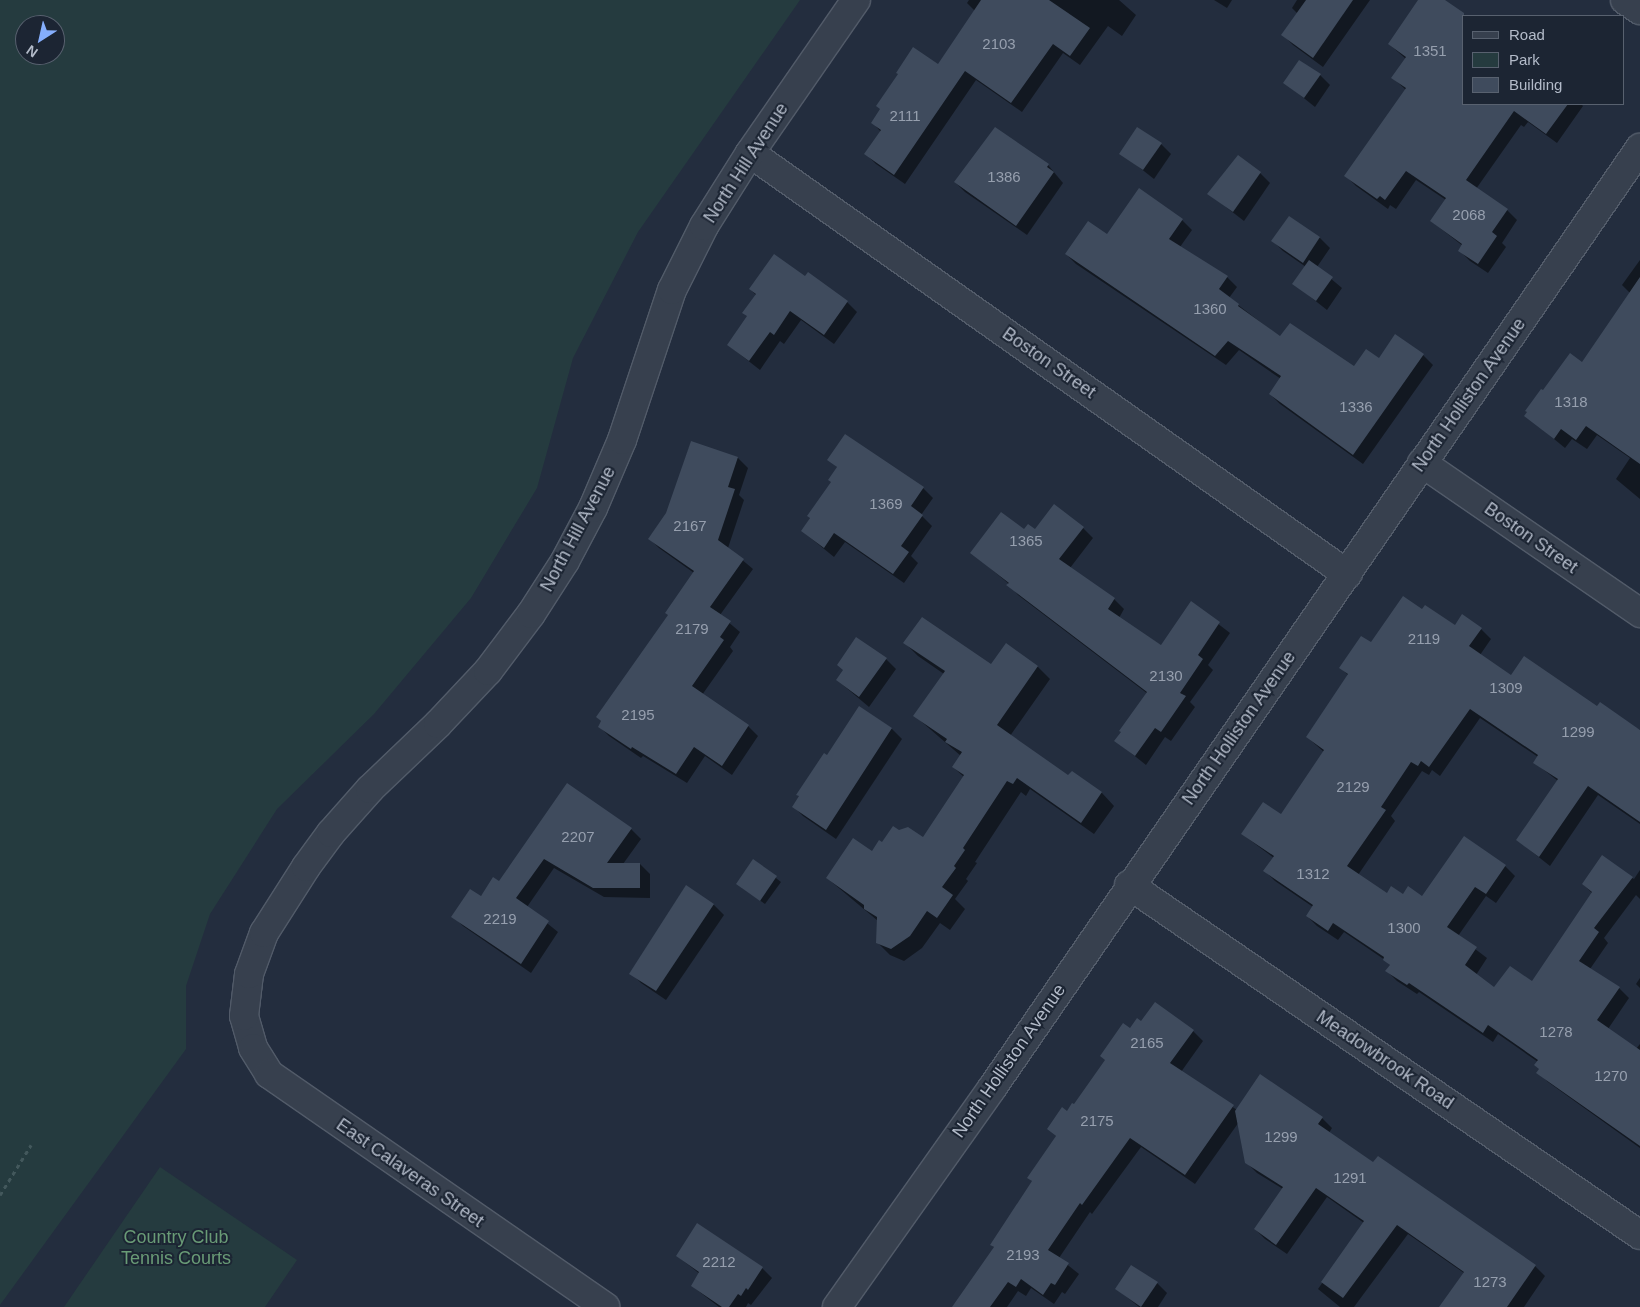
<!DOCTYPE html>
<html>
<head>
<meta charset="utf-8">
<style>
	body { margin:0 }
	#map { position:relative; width:1640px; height:1307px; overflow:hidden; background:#232d3e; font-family:Helvetica,sans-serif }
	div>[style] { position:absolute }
	.green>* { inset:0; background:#253b3f }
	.shadow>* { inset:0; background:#0007 }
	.building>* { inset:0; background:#3f4b5d }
	.path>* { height:3px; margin-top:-1.5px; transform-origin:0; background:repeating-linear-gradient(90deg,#43585c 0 4px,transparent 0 8px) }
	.roads { filter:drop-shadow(1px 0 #525b69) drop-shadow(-1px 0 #525b69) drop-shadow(0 1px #525b69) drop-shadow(0 -1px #525b69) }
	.minor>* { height:28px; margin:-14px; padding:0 14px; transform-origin:14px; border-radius:14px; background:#37404e }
	.tertiary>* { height:28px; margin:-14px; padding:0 14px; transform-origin:14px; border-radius:14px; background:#37404e }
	span { translate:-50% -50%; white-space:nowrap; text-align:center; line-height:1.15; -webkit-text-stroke:4px #1c2533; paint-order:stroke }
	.number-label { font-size:15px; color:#969fae }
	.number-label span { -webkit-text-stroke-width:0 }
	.street-label { font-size:18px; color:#b3bbc9 }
	.park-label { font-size:18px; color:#699b76 }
	.legend { position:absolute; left:1462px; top:15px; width:162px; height:90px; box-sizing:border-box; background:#1c2533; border:1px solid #58616f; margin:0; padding:6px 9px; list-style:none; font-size:15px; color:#b3bbc9 }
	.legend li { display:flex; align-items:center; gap:10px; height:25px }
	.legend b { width:25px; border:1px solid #58616f }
	.north { position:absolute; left:15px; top:15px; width:50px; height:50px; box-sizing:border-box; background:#1c2533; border:1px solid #58616f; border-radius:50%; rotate:215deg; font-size:14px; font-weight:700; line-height:20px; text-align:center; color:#b3bbc9 }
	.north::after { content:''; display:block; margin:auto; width:18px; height:22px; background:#85aefc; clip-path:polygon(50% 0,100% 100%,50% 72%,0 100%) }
</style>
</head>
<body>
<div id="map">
	<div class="green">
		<i style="clip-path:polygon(evenodd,0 0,800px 0,638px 232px,573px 358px,537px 488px,471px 598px,374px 714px,277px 809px,210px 914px,186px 986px,186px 1049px,0 1305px,0 0,25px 25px,55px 25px,55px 55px,25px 55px,25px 25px)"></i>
		<i style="clip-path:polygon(160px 1167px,297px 1260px,265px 1307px,64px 1307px)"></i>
	</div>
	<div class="shadow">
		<i style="clip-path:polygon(969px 0,1119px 0,1136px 15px,1122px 36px,1108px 26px,1080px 65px,1063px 53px,1022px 112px,976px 80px,905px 184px,876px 164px,866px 154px,881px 132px,873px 123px,938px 66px,975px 11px,967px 3px)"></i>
		<i style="clip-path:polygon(1214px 0,1232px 0,1227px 8px)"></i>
		<i style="clip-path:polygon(1297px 0,1370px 0,1323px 67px,1293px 45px,1283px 35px,1298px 14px,1292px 8px)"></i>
		<i style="clip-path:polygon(1420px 0,1442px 0,1466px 16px,1464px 16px,1464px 104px,1581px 104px,1583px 106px,1557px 143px,1528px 122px,1524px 127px,1521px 125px,1476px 189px,1507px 210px,1517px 220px,1502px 243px,1506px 247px,1488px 273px,1470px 261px,1460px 251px,1463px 246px,1431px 221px,1446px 200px,1416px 180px,1396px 209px,1390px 205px,1388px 209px,1356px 186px,1346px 176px,1406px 90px,1393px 78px,1406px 59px,1389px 44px)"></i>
		<i style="clip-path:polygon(1320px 75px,1330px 85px,1315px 107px,1285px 83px)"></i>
		<i style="clip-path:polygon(1161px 144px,1171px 154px,1154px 179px,1121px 153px)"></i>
		<i style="clip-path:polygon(1048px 165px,1063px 183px,1027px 235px,965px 192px,955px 182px)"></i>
		<i style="clip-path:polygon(1260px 173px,1270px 183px,1244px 221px,1209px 194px)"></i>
		<i style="clip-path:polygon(1289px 217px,1320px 238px,1330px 248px,1317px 267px,1342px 288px,1327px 310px,1294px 284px,1306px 267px,1283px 251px,1273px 241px)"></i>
		<i style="clip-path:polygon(1182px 220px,1192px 230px,1180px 247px,1227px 277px,1237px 287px,1229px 298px,1281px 338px,1355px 368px,1379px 359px,1423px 355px,1433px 365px,1363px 464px,1280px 404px,1270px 394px,1281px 379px,1239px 350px,1226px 365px,1076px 264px,1066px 254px,1107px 236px)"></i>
		<i style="clip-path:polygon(1640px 260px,1640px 499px,1616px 479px,1630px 458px,1597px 435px,1587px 449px,1572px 439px,1565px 448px,1526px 416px,1543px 392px,1582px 364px,1630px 293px,1622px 285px)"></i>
		<i style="clip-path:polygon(808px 274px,847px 302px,857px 312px,834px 344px,801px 320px,784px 344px,780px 341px,760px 370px,728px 345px,748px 317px,756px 295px,750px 289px,805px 278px)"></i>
		<i style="clip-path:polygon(691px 442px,738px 458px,748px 468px,739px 495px,744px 500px,728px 548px,753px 569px,720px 615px,740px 632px,730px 647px,733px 651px,702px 695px,748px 726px,758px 736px,732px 775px,705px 756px,687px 783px,643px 756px,641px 758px,609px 736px,599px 726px,602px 722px,597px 717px,669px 615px,694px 573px,659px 548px,649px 538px,667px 514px)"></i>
		<i style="clip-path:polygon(829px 459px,923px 488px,933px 498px,921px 515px,932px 526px,911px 556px,918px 563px,904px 583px,845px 542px,834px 557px,802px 531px,832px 483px,838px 468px)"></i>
		<i style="clip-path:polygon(1083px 528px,1093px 538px,1070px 568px,1114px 599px,1124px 609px,1119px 618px,1162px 646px,1191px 603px,1230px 633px,1208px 665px,1213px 670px,1190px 702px,1195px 707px,1171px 741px,1165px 737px,1146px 765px,1116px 741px,1148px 694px,1018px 595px,1009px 584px,972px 553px,1024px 531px)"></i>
		<i style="clip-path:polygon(1423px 610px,1455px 627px,1481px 629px,1491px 639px,1480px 655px,1511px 677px,1597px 708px,1640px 730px,1640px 824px,1598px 795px,1550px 866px,1517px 840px,1558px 781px,1535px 763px,1538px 757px,1480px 718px,1440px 776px,1432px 770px,1429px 775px,1422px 771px,1391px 816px,1395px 821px,1358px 875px,1387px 894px,1423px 898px,1505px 866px,1515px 876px,1496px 903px,1486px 896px,1458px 936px,1487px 958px,1476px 975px,1494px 988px,1532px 983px,1593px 894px,1583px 884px,1632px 878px,1634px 879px,1640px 870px,1640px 899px,1636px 895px,1604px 938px,1608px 943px,1590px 969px,1619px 988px,1629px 998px,1608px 1029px,1636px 1049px,1640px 1044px,1640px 1148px,1548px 1082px,1538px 1072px,1540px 1069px,1538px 1062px,1498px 1034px,1493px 1042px,1419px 992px,1417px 994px,1397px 981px,1387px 971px,1391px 966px,1385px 960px,1344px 932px,1338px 940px,1317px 926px,1307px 916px,1313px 907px,1275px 881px,1265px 871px,1274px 858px,1242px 834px,1281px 816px,1324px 752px,1307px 737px,1349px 676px,1341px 668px,1371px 644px)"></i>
		<i style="clip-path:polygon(856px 639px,886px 659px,896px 669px,869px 707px,837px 680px,844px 671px)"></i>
		<i style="clip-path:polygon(905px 643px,991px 666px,1006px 644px,1038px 667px,1050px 679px,1010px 736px,1069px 777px,1072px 772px,1102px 793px,1114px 806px,1094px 834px,1030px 789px,1026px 796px,1021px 792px,975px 862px,977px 863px,966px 879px,968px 881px,955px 899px,965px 909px,950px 930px,940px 923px,922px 948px,904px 961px,890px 955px,877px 942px,878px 921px,827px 878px,872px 852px,899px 831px,924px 839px,964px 777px,953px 767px,961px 756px,915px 716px,944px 674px,918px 656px)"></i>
		<i style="clip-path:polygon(860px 708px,892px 729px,902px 739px,836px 839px,803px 816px,793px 806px)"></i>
		<i style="clip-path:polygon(567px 785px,631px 829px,641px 839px,623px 864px,640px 864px,650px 874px,650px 898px,604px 897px,554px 868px,527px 907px,558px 932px,531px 973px,463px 926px,453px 916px,499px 883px)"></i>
		<i style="clip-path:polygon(754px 861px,781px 882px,765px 904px,742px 888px)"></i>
		<i style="clip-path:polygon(686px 886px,714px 905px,724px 915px,666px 1000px,641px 983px,631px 973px)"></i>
		<i style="clip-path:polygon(1640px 978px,1640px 988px,1636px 984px)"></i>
		<i style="clip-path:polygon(1142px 1023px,1193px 1031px,1203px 1041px,1181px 1072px,1237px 1110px,1322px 1118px,1332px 1128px,1329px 1133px,1373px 1164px,1378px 1157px,1535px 1266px,1545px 1276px,1524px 1307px,1440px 1307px,1464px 1273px,1408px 1234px,1354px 1307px,1340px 1307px,1318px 1289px,1364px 1223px,1327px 1197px,1287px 1254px,1265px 1239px,1255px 1229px,1283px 1189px,1257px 1173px,1246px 1162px,1239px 1122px,1195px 1184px,1141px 1147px,1092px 1214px,1090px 1212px,1059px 1258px,1079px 1274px,1065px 1294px,1062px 1292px,1054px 1304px,1031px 1288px,1026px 1296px,1018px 1291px,1007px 1307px,958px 1307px,995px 1248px,991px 1245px,1033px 1182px,1029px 1178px,1057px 1137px,1048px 1129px,1074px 1106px,1131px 1030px)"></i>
		<i style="clip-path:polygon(677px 1256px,762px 1268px,772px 1278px,751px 1305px,748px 1303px,746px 1307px,719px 1307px,692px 1286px,700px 1274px)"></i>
		<i style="clip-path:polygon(1157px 1283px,1167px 1293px,1158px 1307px,1139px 1307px,1117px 1289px)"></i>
	</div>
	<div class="building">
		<i style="clip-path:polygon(981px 0,1049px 0,1090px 28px,1070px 56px,1053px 44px,1011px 103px,965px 71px,894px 175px,864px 154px,881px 130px,871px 123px,880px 109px,876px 106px,898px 74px,896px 73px,913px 47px,938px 64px)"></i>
		<i style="clip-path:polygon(1306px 0,1353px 0,1313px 58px,1281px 35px)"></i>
		<i style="clip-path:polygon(1418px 0,1445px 0,1464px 13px,1464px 104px,1568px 104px,1546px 134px,1514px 111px,1466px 180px,1508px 209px,1492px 232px,1497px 236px,1478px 264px,1458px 251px,1462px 244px,1430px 221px,1446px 198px,1406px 171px,1385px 200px,1380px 196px,1377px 199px,1344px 176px,1406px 88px,1391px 78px,1406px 57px,1388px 44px)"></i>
		<i style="clip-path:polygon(1299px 60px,1321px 74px,1304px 98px,1283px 83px)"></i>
		<i style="clip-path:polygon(995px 127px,1049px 164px,1047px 167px,1054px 172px,1016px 226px,954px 182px)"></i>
		<i style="clip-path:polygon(1137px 127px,1162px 143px,1143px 170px,1119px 154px)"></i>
		<i style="clip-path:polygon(1238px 155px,1261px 172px,1233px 212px,1207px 194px)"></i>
		<i style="clip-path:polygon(1139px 188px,1183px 219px,1169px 239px,1228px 276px,1219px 289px,1239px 304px,1238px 306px,1280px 336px,1290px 323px,1354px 366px,1366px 349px,1379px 358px,1395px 334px,1424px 354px,1353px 455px,1269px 394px,1281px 376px,1228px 341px,1215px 356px,1065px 254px,1088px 221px,1107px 234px)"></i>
		<i style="clip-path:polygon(1289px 216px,1320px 237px,1303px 263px,1271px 241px)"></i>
		<i style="clip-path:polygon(774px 254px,805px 276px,808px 272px,848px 301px,824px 335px,790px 311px,774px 335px,770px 332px,749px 361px,727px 345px,747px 316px,742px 313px,756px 294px,749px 289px)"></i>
		<i style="clip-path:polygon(1309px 260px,1333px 277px,1316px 301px,1292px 284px)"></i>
		<i style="clip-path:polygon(1640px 277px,1640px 464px,1586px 426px,1576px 440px,1561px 429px,1554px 439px,1524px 416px,1527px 412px,1525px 411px,1541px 389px,1543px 390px,1570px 353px,1582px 362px)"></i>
		<i style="clip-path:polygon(845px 434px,924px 487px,911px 506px,923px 515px,901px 546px,909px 552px,893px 574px,834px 533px,824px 548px,801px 531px,810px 518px,807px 516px,831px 482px,828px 480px,837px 467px,827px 460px)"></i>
		<i style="clip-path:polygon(691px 441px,738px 457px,728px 487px,735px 489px,718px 540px,744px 559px,710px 607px,731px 621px,720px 637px,724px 640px,692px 686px,749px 725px,722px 766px,694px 747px,676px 774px,632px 747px,631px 749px,598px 727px,601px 721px,596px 717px,668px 615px,665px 613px,694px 571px,648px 539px,666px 513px)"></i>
		<i style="clip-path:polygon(1054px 504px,1084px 527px,1059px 559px,1115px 598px,1108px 609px,1161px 645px,1191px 601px,1220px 622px,1198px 655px,1203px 659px,1180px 693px,1186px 696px,1161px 732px,1155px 728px,1135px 756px,1114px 741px,1121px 732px,1119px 731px,1147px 692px,1006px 585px,1009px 583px,970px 553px,1001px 512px,1024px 529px,1028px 524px,1035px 529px)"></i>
		<i style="clip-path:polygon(1403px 596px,1422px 609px,1425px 605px,1455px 625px,1462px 614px,1482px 628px,1469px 646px,1511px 675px,1524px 656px,1597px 706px,1600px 702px,1640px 730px,1640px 822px,1588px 786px,1539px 857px,1516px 840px,1558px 779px,1533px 763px,1538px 755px,1470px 709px,1429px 767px,1421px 761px,1418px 766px,1411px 762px,1381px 807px,1386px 810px,1347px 866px,1387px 893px,1391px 886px,1403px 894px,1408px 886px,1422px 896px,1464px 836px,1506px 865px,1486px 894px,1475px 887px,1447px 927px,1477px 947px,1465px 965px,1494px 987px,1510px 966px,1532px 981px,1592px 892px,1582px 884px,1602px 855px,1633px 877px,1594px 928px,1599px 932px,1579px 961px,1620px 987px,1597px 1020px,1640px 1050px,1640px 1146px,1536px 1073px,1539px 1069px,1534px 1065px,1538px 1060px,1488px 1025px,1483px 1033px,1409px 983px,1407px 985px,1385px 971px,1390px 965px,1383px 960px,1384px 957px,1333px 923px,1328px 931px,1306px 916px,1313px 905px,1263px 871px,1274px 856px,1241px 834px,1263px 802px,1281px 814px,1324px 750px,1306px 737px,1348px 674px,1339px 668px,1361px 636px,1371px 642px)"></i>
		<i style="clip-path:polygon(922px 617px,991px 664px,1006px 643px,1038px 666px,997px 725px,1068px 775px,1072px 771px,1102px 792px,1081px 823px,1017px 778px,1013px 784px,1007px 781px,963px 848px,965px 850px,954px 866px,956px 868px,942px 887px,953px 895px,937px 918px,927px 911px,910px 936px,891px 949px,876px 943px,877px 917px,864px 909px,864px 905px,826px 878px,853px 838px,872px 851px,879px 840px,882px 842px,893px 826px,899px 830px,908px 827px,923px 837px,964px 775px,952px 767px,962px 752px,945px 742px,947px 739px,913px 716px,945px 671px,903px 643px)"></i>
		<i style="clip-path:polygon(856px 637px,887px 658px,859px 697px,836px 680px,843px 670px,837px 665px)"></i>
		<i style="clip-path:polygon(859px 706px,892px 728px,826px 830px,792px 807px,799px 796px,796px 795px,824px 753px,827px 755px)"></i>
		<i style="clip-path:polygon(567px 783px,632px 828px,607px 863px,640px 863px,640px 888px,593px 888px,544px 859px,516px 898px,549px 921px,521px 964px,451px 917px,470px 889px,481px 896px,493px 877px,499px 881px)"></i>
		<i style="clip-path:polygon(753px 859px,777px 876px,760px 901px,736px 884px)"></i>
		<i style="clip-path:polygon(686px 885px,714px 904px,656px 991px,629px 974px)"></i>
		<i style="clip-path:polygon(1155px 1002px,1194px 1030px,1170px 1063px,1234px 1105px,1185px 1175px,1130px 1138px,1082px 1205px,1080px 1203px,1048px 1250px,1069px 1263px,1055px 1285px,1051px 1283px,1043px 1295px,1021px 1279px,1016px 1287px,1008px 1282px,990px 1307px,952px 1307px,994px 1247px,990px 1245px,1032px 1181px,1027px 1178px,1056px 1136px,1047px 1129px,1062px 1107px,1067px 1111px,1072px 1103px,1074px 1104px,1105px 1060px,1100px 1056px,1123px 1023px,1130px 1028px,1137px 1018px,1141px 1021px)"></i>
		<i style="clip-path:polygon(1260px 1074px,1323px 1117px,1318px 1124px,1373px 1162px,1378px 1156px,1536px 1265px,1507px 1307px,1439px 1307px,1464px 1272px,1397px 1225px,1343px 1298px,1321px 1282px,1364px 1221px,1316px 1188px,1276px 1245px,1254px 1229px,1283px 1187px,1245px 1163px,1235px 1111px)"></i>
		<i style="clip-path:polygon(697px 1223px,763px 1267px,748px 1290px,746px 1288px,741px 1296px,738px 1294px,729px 1307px,722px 1307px,691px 1286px,699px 1272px,676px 1256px)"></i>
		<i style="clip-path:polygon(1131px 1265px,1158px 1282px,1141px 1307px,1115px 1289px)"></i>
	</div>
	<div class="path">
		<i style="left:0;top:1195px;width:59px;rotate:-58.2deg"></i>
	</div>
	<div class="roads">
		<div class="minor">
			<i style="left:1625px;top:0;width:18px;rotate:34deg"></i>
			<i style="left:750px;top:153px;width:731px;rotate:35.19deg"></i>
			<i style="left:1422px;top:463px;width:265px;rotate:34.5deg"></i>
			<i style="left:1129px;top:885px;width:619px;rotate:34.41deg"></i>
			<i style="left:244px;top:1016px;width:33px;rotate:74deg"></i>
			<i style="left:253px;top:1048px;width:31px;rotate:58deg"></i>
			<i style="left:269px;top:1074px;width:409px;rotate:34.7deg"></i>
			<i style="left:837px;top:1307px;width:268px;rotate:-54.7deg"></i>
			<i style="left:992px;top:1088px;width:1142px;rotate:-55.42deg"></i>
		</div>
		<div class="tertiary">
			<i style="left:244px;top:1016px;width:42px;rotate:-83.2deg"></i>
			<i style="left:249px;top:974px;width:44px;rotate:-69.9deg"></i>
			<i style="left:264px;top:933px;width:78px;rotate:-57.5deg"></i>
			<i style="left:306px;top:867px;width:42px;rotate:-53.7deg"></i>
			<i style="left:331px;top:833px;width:59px;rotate:-48.4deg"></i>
			<i style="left:370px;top:789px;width:94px;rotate:-43.7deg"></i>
			<i style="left:438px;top:724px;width:73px;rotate:-46.7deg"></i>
			<i style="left:488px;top:671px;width:71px;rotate:-53deg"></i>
			<i style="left:531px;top:614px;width:63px;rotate:-57.3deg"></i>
			<i style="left:565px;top:561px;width:60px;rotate:-62.2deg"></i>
			<i style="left:593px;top:508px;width:74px;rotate:-66.9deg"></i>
			<i style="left:622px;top:440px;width:158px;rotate:-71.6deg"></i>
			<i style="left:672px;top:290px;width:72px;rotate:-63.4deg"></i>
			<i style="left:704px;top:226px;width:86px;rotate:-57.8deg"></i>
			<i style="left:750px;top:153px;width:186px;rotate:-55.3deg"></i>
		</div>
	</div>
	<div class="number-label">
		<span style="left:999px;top:44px">2103</span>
		<span style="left:1430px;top:51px">1351</span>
		<span style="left:905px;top:116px">2111</span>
		<span style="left:1004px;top:177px">1386</span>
		<span style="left:1469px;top:215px">2068</span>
		<span style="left:1210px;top:309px">1360</span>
		<span style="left:1571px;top:402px">1318</span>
		<span style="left:1356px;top:407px">1336</span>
		<span style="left:886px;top:504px">1369</span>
		<span style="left:690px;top:526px">2167</span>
		<span style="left:1026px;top:541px">1365</span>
		<span style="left:692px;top:629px">2179</span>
		<span style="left:1424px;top:639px">2119</span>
		<span style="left:1166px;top:676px">2130</span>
		<span style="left:1506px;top:688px">1309</span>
		<span style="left:638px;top:715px">2195</span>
		<span style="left:1578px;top:732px">1299</span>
		<span style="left:1353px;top:787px">2129</span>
		<span style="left:578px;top:837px">2207</span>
		<span style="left:1313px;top:874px">1312</span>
		<span style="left:500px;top:919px">2219</span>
		<span style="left:1404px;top:928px">1300</span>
		<span style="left:1556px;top:1032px">1278</span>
		<span style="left:1147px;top:1043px">2165</span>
		<span style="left:1611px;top:1076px">1270</span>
		<span style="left:1097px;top:1121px">2175</span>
		<span style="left:1281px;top:1137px">1299</span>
		<span style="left:1350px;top:1178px">1291</span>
		<span style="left:1023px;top:1255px">2193</span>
		<span style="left:719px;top:1262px">2212</span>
		<span style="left:1490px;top:1282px">1273</span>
	</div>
	<div class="street-label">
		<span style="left:746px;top:163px;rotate:-57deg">North Hill Avenue</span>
		<span style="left:1049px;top:363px;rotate:35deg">Boston Street</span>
		<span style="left:1469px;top:395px;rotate:-55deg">North Holliston Avenue</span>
		<span style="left:578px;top:529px;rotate:-62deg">North Hill Avenue</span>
		<span style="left:1531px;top:538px;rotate:35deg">Boston Street</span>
		<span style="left:1239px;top:728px;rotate:-55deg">North Holliston Avenue</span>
		<span style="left:1385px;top:1060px;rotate:34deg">Meadowbrook Road</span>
		<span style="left:1009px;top:1061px;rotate:-55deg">North Holliston Avenue</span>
		<span style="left:410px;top:1173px;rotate:35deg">East Calaveras Street</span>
	</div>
	<div class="park-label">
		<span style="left:176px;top:1248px">Country Club<br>Tennis Courts</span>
	</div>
	<ul class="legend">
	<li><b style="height:6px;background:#37404e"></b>Road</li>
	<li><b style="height:14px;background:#253b3f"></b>Park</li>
	<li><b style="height:14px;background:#3f4b5d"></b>Building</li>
	</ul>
	<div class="north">N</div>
</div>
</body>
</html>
